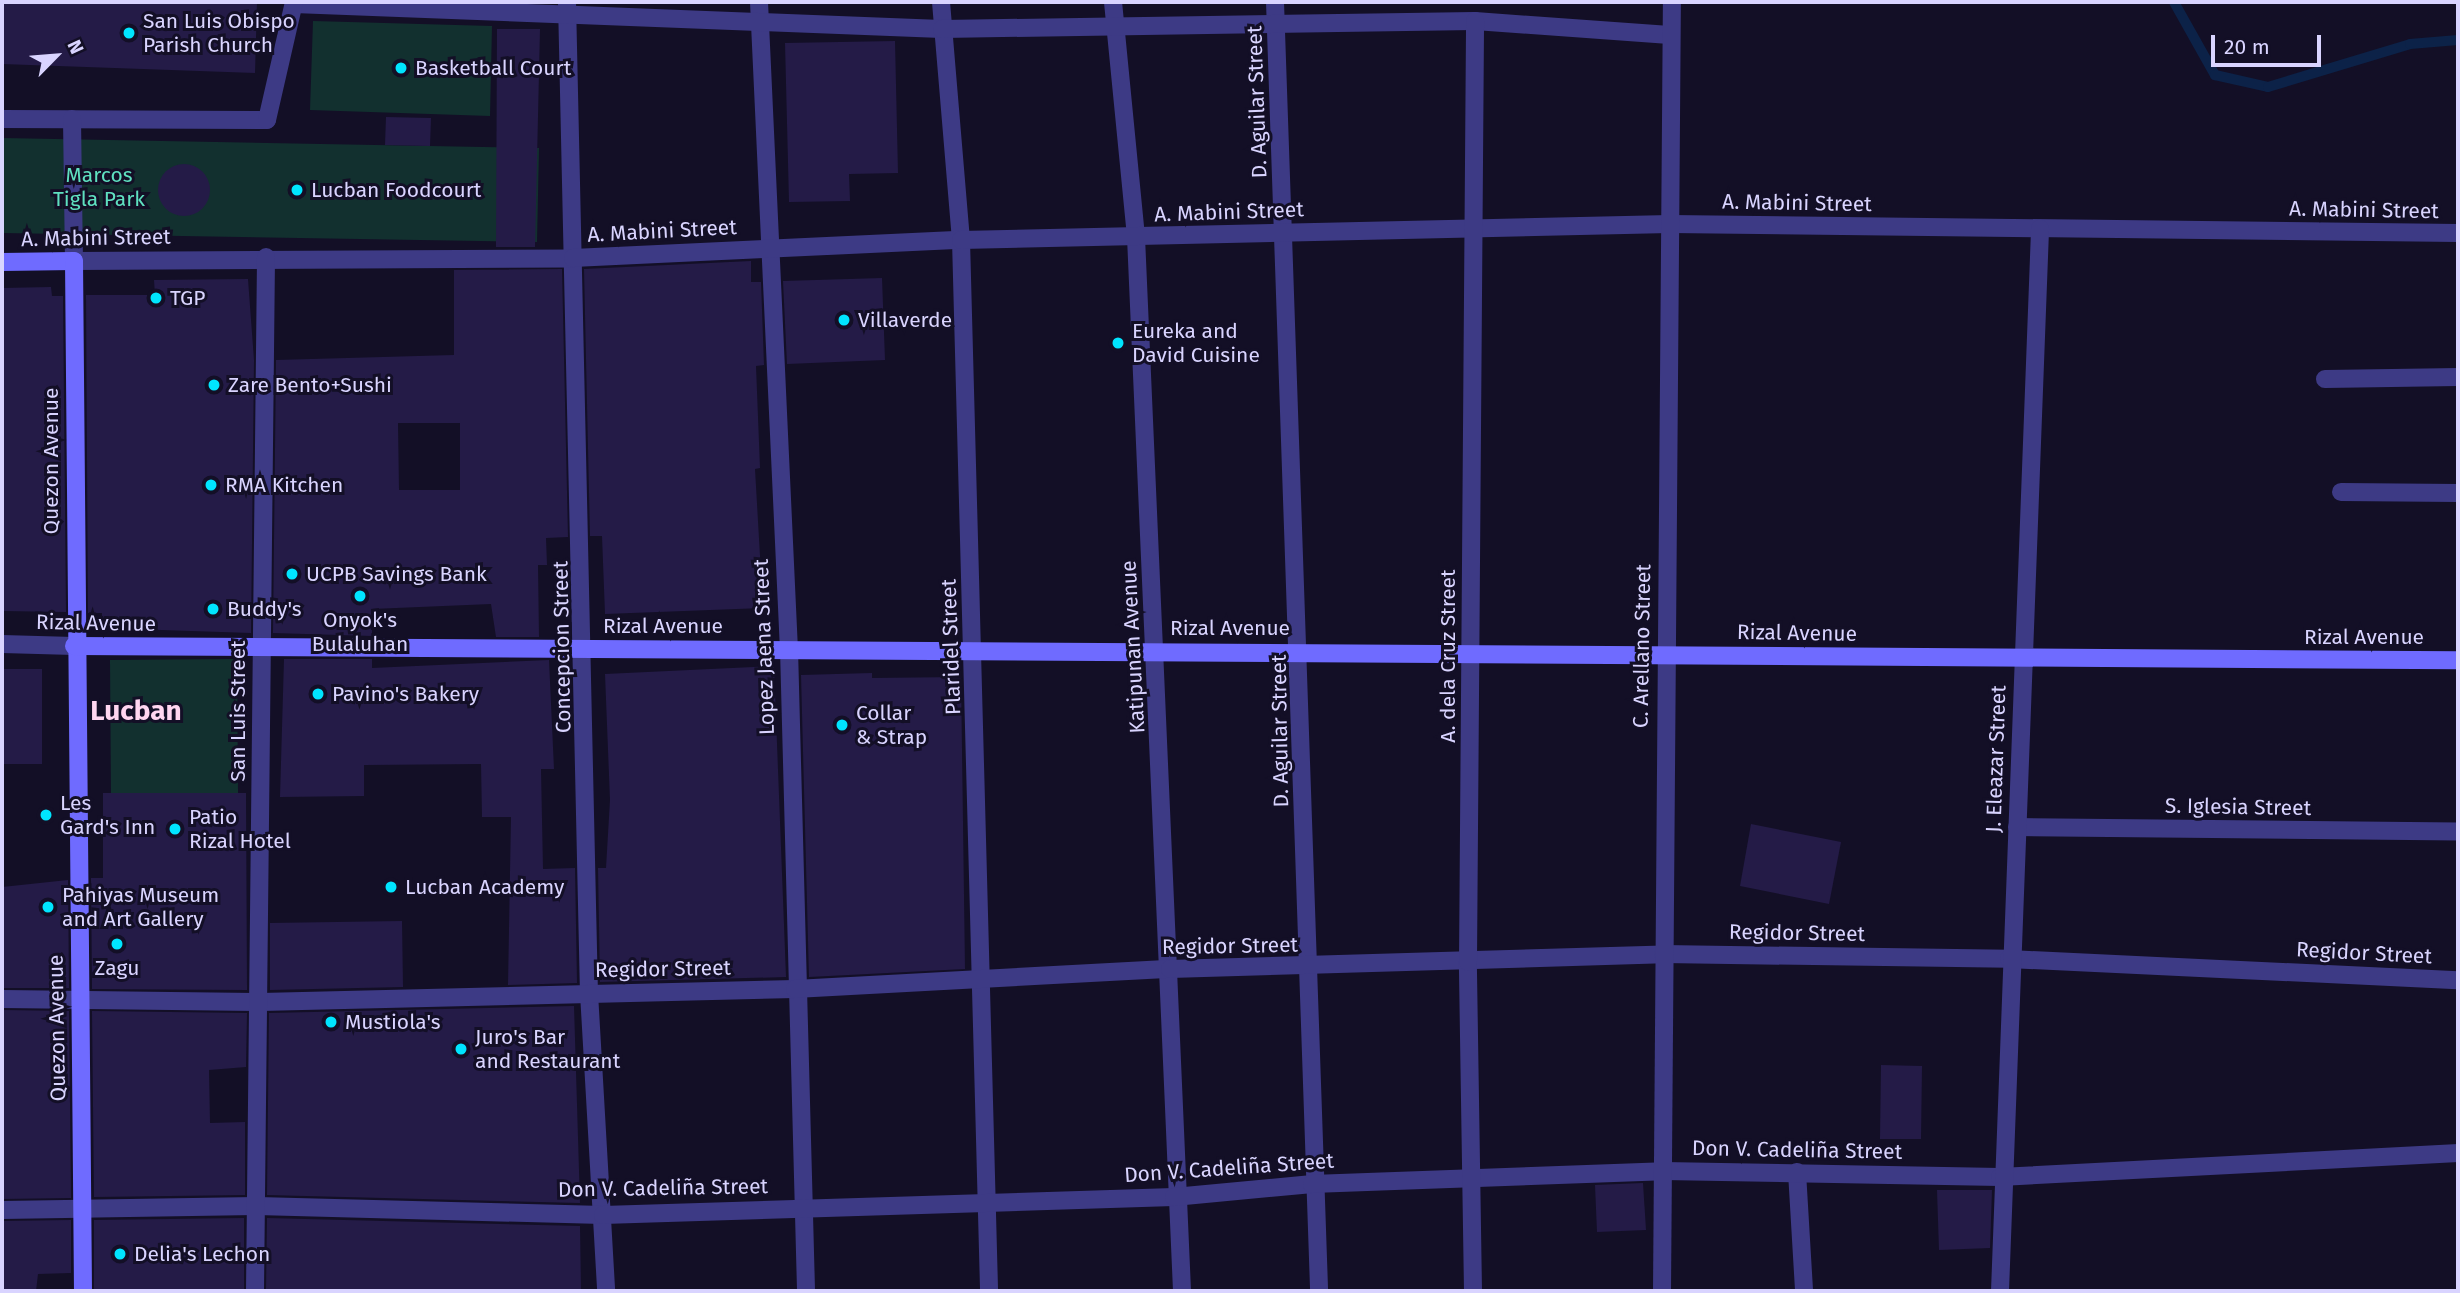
<!DOCTYPE html>
<html>
<head>
<meta charset="utf-8">
<style>
	body { margin:0 }
	#map { position:relative; width:2460px; height:1293px; overflow:hidden; background:#130f26; font-family:"Fira Sans",sans-serif }
	div>[style] { position:absolute }
	.green>* { inset:0; background:#12302f }
	.stream>* { height:10px; margin:-5px; padding:0 5px; transform-origin:5px; border-radius:5px; background:#0c2248 }
	.building>* { inset:0; background:#241b47 }
	.round { border-radius:50% }
	.service>* { height:18px; margin:-9px; padding:0 9px; transform-origin:9px; border-radius:9px; background:#3d3a85 }
	.minor>* { height:18px; margin:-9px; padding:0 9px; transform-origin:9px; border-radius:9px; background:#3d3a85 }
	.secondary>* { height:18px; margin:-9px; padding:0 9px; transform-origin:9px; border-radius:9px; background:#6f6bff }
	.dots>* { width:19px; height:19px; translate:-50% -50%; box-sizing:border-box; border:4px solid #130f26; border-radius:50% }
	span { translate:-50% -50%; white-space:nowrap; text-align:center; line-height:1.15; -webkit-text-stroke:6px #130f26; paint-order:stroke }
	.poi-label { font-size:21px; color:#d9d4ff }
	.left { translate:0 -50%; text-align:left }
	.street-label { font-size:21px; color:#d9d4ff }
	.park-label { font-size:21px; color:#5fe0c0 }
	.district-label { font-size:28px; color:#ffd6f0; font-weight:700 }
	.frame { position:absolute; inset:0; border:4px solid #d9d4ff; pointer-events:none }
	.north { position:absolute; left:21px; top:21px; width:70px; height:70px; -webkit-text-stroke:5px #130f26; paint-order:stroke; rotate:65deg; font-size:19px; font-weight:700; line-height:28px; text-align:center; color:#d9d4ff }
	.north::after { content:''; display:block; margin:auto; width:24px; height:32px; background:#d9d4ff; clip-path:polygon(50% 0,100% 100%,50% 72%,0 100%) }
	.scale { position:absolute; left:2211px; top:35px; width:110px; height:32px; box-sizing:border-box; border:4px solid #d9d4ff; border-top:0; padding-left:9px; font-size:21px; line-height:24px; white-space:nowrap; color:#d9d4ff; -webkit-text-stroke:5px #130f26; paint-order:stroke }
</style>
</head>
<body>
<div id="map">
	<div class="green">
		<i style="clip-path:polygon(313px 21px,492px 26px,490px 116px,310px 110px)"></i>
		<i style="clip-path:polygon(2px 138px,539px 148px,537px 242px,2px 233px)"></i>
		<i style="clip-path:polygon(237px 659px,238px 793px,111px 793px,110px 660px)"></i>
	</div>
	<div class="stream">
		<i style="left:2174px;top:2px;width:84px;rotate:60.7deg"></i>
		<i style="left:2215px;top:75px;width:54px;rotate:12.8deg"></i>
		<i style="left:2268px;top:87px;width:148px;rotate:-16.8deg"></i>
		<i style="left:2410px;top:44px;width:48px;rotate:-4.8deg"></i>
	</div>
	<div class="building">
		<i style="clip-path:polygon(2px 2px,257px 2px,255px 73px,2px 64px)"></i>
		<i style="clip-path:polygon(497px 29px,540px 29px,535px 247px,496px 247px)"></i>
		<i style="clip-path:polygon(895px 41px,898px 173px,849px 174px,850px 201px,789px 202px,785px 43px)"></i>
		<i style="clip-path:polygon(386px 117px,431px 118px,430px 146px,385px 145px)"></i>
		<i class="round" style="left:158px;top:164px;width:52px;height:52px"></i>
		<i style="clip-path:polygon(751px 261px,751px 282px,761px 282px,764px 365px,756px 366px,760px 468px,755px 469px,763px 608px,605px 614px,602px 536px,590px 536px,584px 269px)"></i>
		<i style="clip-path:polygon(evenodd,562px 269px,568px 537px,546px 538px,547px 565px,538px 565px,539px 637px,496px 637px,491px 604px,372px 609px,372px 636px,273px 633px,276px 360px,454px 355px,454px 270px,562px 269px,398px 423px,460px 423px,460px 490px,399px 490px,398px 423px)"></i>
		<i style="clip-path:polygon(882px 278px,885px 360px,787px 364px,783px 281px)"></i>
		<i style="clip-path:polygon(248px 279px,254px 360px,251px 633px,102px 628px,102px 613px,88px 613px,86px 295px,155px 295px,154px 280px)"></i>
		<i style="clip-path:polygon(51px 287px,52px 296px,63px 296px,66px 612px,2px 611px,2px 288px)"></i>
		<i style="clip-path:polygon(284px 659px,372px 659px,372px 668px,549px 660px,554px 769px,541px 769px,543px 869px,575px 868px,577px 983px,508px 985px,511px 817px,482px 817px,481px 764px,364px 765px,364px 796px,280px 797px)"></i>
		<i style="clip-path:polygon(774px 666px,786px 977px,600px 982px,598px 868px,606px 868px,610px 800px,605px 674px)"></i>
		<i style="clip-path:polygon(2px 669px,42px 669px,42px 764px,2px 764px)"></i>
		<i style="clip-path:polygon(872px 673px,872px 678px,961px 677px,965px 969px,809px 977px,801px 675px)"></i>
		<i style="clip-path:polygon(103px 793px,246px 793px,247px 990px,92px 989px,91px 878px,103px 878px)"></i>
		<i style="clip-path:polygon(1751px 824px,1841px 842px,1829px 904px,1740px 886px)"></i>
		<i style="clip-path:polygon(68px 880px,69px 988px,2px 988px,2px 887px)"></i>
		<i style="clip-path:polygon(402px 921px,403px 987px,270px 990px,270px 923px)"></i>
		<i style="clip-path:polygon(574px 1006px,580px 1203px,267px 1195px,269px 1013px)"></i>
		<i style="clip-path:polygon(2px 1010px,69px 1011px,71px 1198px,2px 1199px)"></i>
		<i style="clip-path:polygon(92px 1011px,247px 1013px,246px 1067px,209px 1070px,210px 1123px,245px 1122px,245px 1195px,94px 1197px)"></i>
		<i style="clip-path:polygon(1881px 1065px,1922px 1066px,1921px 1139px,1880px 1139px)"></i>
		<i style="clip-path:polygon(1643px 1183px,1646px 1230px,1597px 1232px,1595px 1185px)"></i>
		<i style="clip-path:polygon(1937px 1190px,1992px 1190px,1990px 1248px,1939px 1250px)"></i>
		<i style="clip-path:polygon(244px 1218px,244px 1290px,94px 1291px,94px 1220px)"></i>
		<i style="clip-path:polygon(267px 1218px,580px 1226px,581px 1291px,266px 1291px)"></i>
		<i style="clip-path:polygon(71px 1220px,71px 1273px,38px 1274px,36px 1291px,2px 1291px,2px 1221px)"></i>
	</div>
	<div class="service">
		<i style="left:2px;top:119px;width:265px;rotate:0.2deg"></i>
		<i style="left:72px;top:119px;width:142px;rotate:89.2deg"></i>
	</div>
	<div class="minor">
		<i style="left:567px;top:2px;width:991px;rotate:88.73deg"></i>
		<i style="left:589px;top:993px;width:298px;rotate:86.7deg"></i>
		<i style="left:759px;top:2px;width:648px;rotate:87.35deg"></i>
		<i style="left:789px;top:649px;width:642px;rotate:88.48deg"></i>
		<i style="left:941px;top:2px;width:239px;rotate:85.2deg"></i>
		<i style="left:961px;top:240px;width:1051px;rotate:88.47deg"></i>
		<i style="left:1113px;top:2px;width:236px;rotate:84.4deg"></i>
		<i style="left:1136px;top:237px;width:1055px;rotate:87.5deg"></i>
		<i style="left:1275px;top:2px;width:1290px;rotate:88.04deg"></i>
		<i style="left:294px;top:4px;width:648px;rotate:2.21deg"></i>
		<i style="left:942px;top:29px;width:533px;rotate:-0.86deg"></i>
		<i style="left:1475px;top:21px;width:195px;rotate:4.1deg"></i>
		<i style="left:267px;top:120px;width:121px;rotate:-77.1deg"></i>
		<i style="left:74px;top:261px;width:499px;rotate:-0.3deg"></i>
		<i style="left:573px;top:258px;width:388px;rotate:-2.7deg"></i>
		<i style="left:961px;top:240px;width:709px;rotate:-1.29deg"></i>
		<i style="left:1670px;top:224px;width:788px;rotate:0.65deg"></i>
		<i style="left:2325px;top:379px;width:133px;rotate:-0.9deg"></i>
		<i style="left:2341px;top:492px;width:117px;rotate:0.5deg"></i>
		<i style="left:2px;top:644px;width:72px;rotate:1.6deg"></i>
		<i style="left:2017px;top:827px;width:441px;rotate:0.6deg"></i>
		<i style="left:2px;top:999px;width:259px;rotate:0.7deg"></i>
		<i style="left:261px;top:1002px;width:534px;rotate:-1.39deg"></i>
		<i style="left:795px;top:989px;width:376px;rotate:-3.1deg"></i>
		<i style="left:1170px;top:969px;width:493px;rotate:-1.7deg"></i>
		<i style="left:1663px;top:954px;width:346px;rotate:0.8deg"></i>
		<i style="left:2009px;top:959px;width:449px;rotate:2.7deg"></i>
		<i style="left:1797px;top:1172px;width:119px;rotate:86.6deg"></i>
		<i style="left:2px;top:1210px;width:255px;rotate:-0.9deg"></i>
		<i style="left:257px;top:1206px;width:346px;rotate:1.5deg"></i>
		<i style="left:603px;top:1215px;width:571px;rotate:-1.81deg"></i>
		<i style="left:1174px;top:1197px;width:139px;rotate:-5.4deg"></i>
		<i style="left:1312px;top:1184px;width:351px;rotate:-2.1deg"></i>
		<i style="left:1663px;top:1171px;width:337px;rotate:1deg"></i>
		<i style="left:2000px;top:1177px;width:459px;rotate:-3deg"></i>
		<i style="left:255px;top:1291px;width:1034px;rotate:-89.39deg"></i>
		<i style="left:1473px;top:1291px;width:329px;rotate:-90.9deg"></i>
		<i style="left:1468px;top:962px;width:941px;rotate:-89.57deg"></i>
		<i style="left:1662px;top:1291px;width:1289px;rotate:-89.56deg"></i>
		<i style="left:2000px;top:1291px;width:1063px;rotate:-87.84deg"></i>
	</div>
	<div class="secondary">
		<i style="left:2px;top:262px;width:72px;rotate:-0.8deg"></i>
		<i style="left:74px;top:261px;width:1030px;rotate:89.5deg"></i>
		<i style="left:74px;top:646px;width:2384px;rotate:0.34deg"></i>
	</div>
	<div class="dots">
		<i style="left:129px;top:33px;background:#00e5ff"></i>
		<i style="left:401px;top:68px;background:#00e5ff"></i>
		<i style="left:297px;top:190px;background:#00e5ff"></i>
		<i style="left:156px;top:298px;background:#00e5ff"></i>
		<i style="left:844px;top:320px;background:#00e5ff"></i>
		<i style="left:1118px;top:343px;background:#00e5ff"></i>
		<i style="left:214px;top:385px;background:#00e5ff"></i>
		<i style="left:211px;top:485px;background:#00e5ff"></i>
		<i style="left:292px;top:574px;background:#00e5ff"></i>
		<i style="left:360px;top:596px;background:#00e5ff"></i>
		<i style="left:213px;top:609px;background:#00e5ff"></i>
		<i style="left:318px;top:694px;background:#00e5ff"></i>
		<i style="left:842px;top:725px;background:#00e5ff"></i>
		<i style="left:46px;top:815px;background:#00e5ff"></i>
		<i style="left:175px;top:829px;background:#00e5ff"></i>
		<i style="left:391px;top:887px;background:#00e5ff"></i>
		<i style="left:48px;top:907px;background:#00e5ff"></i>
		<i style="left:117px;top:944px;background:#00e5ff"></i>
		<i style="left:331px;top:1022px;background:#00e5ff"></i>
		<i style="left:461px;top:1049px;background:#00e5ff"></i>
		<i style="left:120px;top:1254px;background:#00e5ff"></i>
	</div>
	<div class="poi-label">
		<span class="left" style="left:143px;top:33px">San Luis Obispo<br>Parish Church</span>
		<span class="left" style="left:415px;top:68px">Basketball Court</span>
		<span class="left" style="left:311px;top:190px">Lucban Foodcourt</span>
		<span class="left" style="left:170px;top:298px">TGP</span>
		<span class="left" style="left:858px;top:320px">Villaverde</span>
		<span class="left" style="left:1132px;top:343px">Eureka and<br>David Cuisine</span>
		<span class="left" style="left:228px;top:385px">Zare Bento+Sushi</span>
		<span class="left" style="left:225px;top:485px">RMA Kitchen</span>
		<span class="left" style="left:306px;top:574px">UCPB Savings Bank</span>
		<span class="left" style="left:227px;top:609px">Buddy's</span>
		<span style="left:360px;top:632px">Onyok's<br>Bulaluhan</span>
		<span class="left" style="left:332px;top:694px">Pavino's Bakery</span>
		<span class="left" style="left:856px;top:725px">Collar<br>&amp; Strap</span>
		<span class="left" style="left:60px;top:815px">Les<br>Gard's Inn</span>
		<span class="left" style="left:189px;top:829px">Patio<br>Rizal Hotel</span>
		<span class="left" style="left:405px;top:887px">Lucban Academy</span>
		<span class="left" style="left:62px;top:907px">Pahiyas Museum<br>and Art Gallery</span>
		<span style="left:117px;top:968px">Zagu</span>
		<span class="left" style="left:345px;top:1022px">Mustiola's</span>
		<span class="left" style="left:475px;top:1049px">Juro's Bar<br>and Restaurant</span>
		<span class="left" style="left:134px;top:1254px">Delia's Lechon</span>
	</div>
	<div class="street-label">
		<span style="left:1257px;top:102px;rotate:-92deg">D. Aguilar Street</span>
		<span style="left:1797px;top:203px;rotate:1deg">A. Mabini Street</span>
		<span style="left:2364px;top:210px;rotate:1deg">A. Mabini Street</span>
		<span style="left:1229px;top:212px;rotate:-2deg">A. Mabini Street</span>
		<span style="left:662px;top:231px;rotate:-3deg">A. Mabini Street</span>
		<span style="left:96px;top:238px;rotate:-1deg">A. Mabini Street</span>
		<span style="left:51px;top:461px;rotate:-90deg">Quezon Avenue</span>
		<span style="left:96px;top:623px;rotate:1deg">Rizal Avenue</span>
		<span style="left:663px;top:626px">Rizal Avenue</span>
		<span style="left:1230px;top:628px">Rizal Avenue</span>
		<span style="left:1797px;top:633px;rotate:1deg">Rizal Avenue</span>
		<span style="left:2364px;top:637px">Rizal Avenue</span>
		<span style="left:1642px;top:646px;rotate:-89deg">C. Arellano Street</span>
		<span style="left:562px;top:647px;rotate:-91deg">Concepcion Street</span>
		<span style="left:764px;top:647px;rotate:-92deg">Lopez Jaena Street</span>
		<span style="left:951px;top:647px;rotate:-92deg">Plaridel Street</span>
		<span style="left:1133px;top:647px;rotate:-93deg">Katipunan Avenue</span>
		<span style="left:1448px;top:656px;rotate:-90deg">A. dela Cruz Street</span>
		<span style="left:238px;top:711px;rotate:-90deg">San Luis Street</span>
		<span style="left:1280px;top:731px;rotate:-91deg">D. Aguilar Street</span>
		<span style="left:1996px;top:759px;rotate:-88deg">J. Eleazar Street</span>
		<span style="left:2238px;top:807px;rotate:1deg">S. Iglesia Street</span>
		<span style="left:1797px;top:933px;rotate:1deg">Regidor Street</span>
		<span style="left:1230px;top:946px;rotate:-1deg">Regidor Street</span>
		<span style="left:2364px;top:953px;rotate:3deg">Regidor Street</span>
		<span style="left:663px;top:969px;rotate:-1deg">Regidor Street</span>
		<span style="left:57px;top:1028px;rotate:-91deg">Quezon Avenue</span>
		<span style="left:1797px;top:1150px;rotate:1deg">Don V. Cadeliña Street</span>
		<span style="left:1229px;top:1168px;rotate:-4deg">Don V. Cadeliña Street</span>
		<span style="left:663px;top:1188px;rotate:-1deg">Don V. Cadeliña Street</span>
	</div>
	<div class="park-label">
		<span style="left:99px;top:187px">Marcos<br>Tigla Park</span>
	</div>
	<div class="district-label">
		<span style="left:136px;top:711px">Lucban</span>
	</div>
	<div class="frame"></div>
	<div class="north">N</div>
	<div class="scale">20 m</div>
</div>
</body>
</html>
